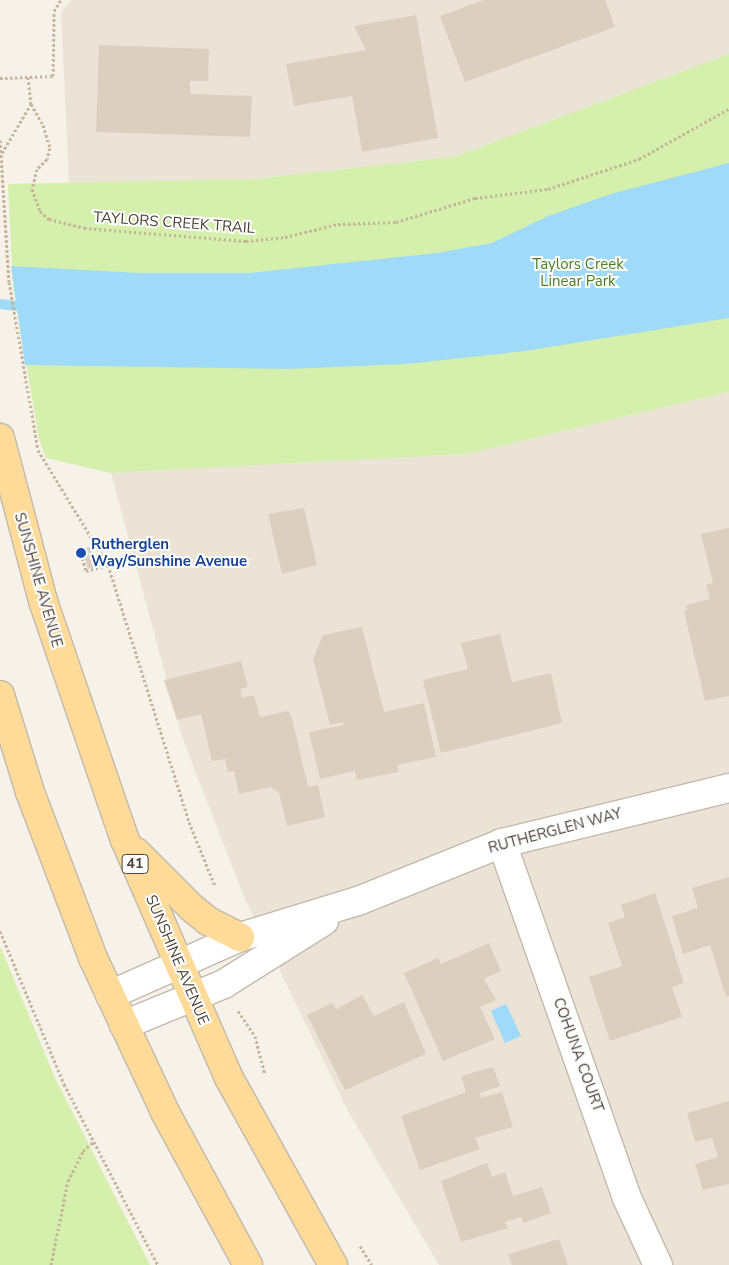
<!DOCTYPE html>
<html>
<head>
<meta charset="utf-8">
<style>
	body { margin:0 }
	#map { position:relative; width:729px; height:1265px; overflow:hidden; background:#f6f1e9; font-family:"Nunito Sans",sans-serif }
	div>[style] { position:absolute }
	.residential>* { inset:0; background:#ebe3d6 }
	.green>* { inset:0; background:#d5efad }
	.water>* { inset:0; background:#9fdaf9 }
	.stream>* { height:10px; margin:-5px; padding:0 5px; transform-origin:5px; border-radius:5px; background:#9fdaf9 }
	.building>* { inset:0; background:#dccfc0 }
	.path>* { height:3px; margin-top:-1.5px; transform-origin:0; background:repeating-linear-gradient(90deg,#c6b499 0 2.5px,transparent 0 5px) }
	.roads { filter:drop-shadow(1px 0 #c3b9aa) drop-shadow(-1px 0 #c3b9aa) drop-shadow(0 1px #c3b9aa) drop-shadow(0 -1px #c3b9aa) }
	.minor>* { height:28px; margin:-14px; padding:0 14px; transform-origin:14px; border-radius:14px; background:#fff }
	.major>* { height:28px; margin:-14px; padding:0 14px; transform-origin:14px; border-radius:14px; background:#ffdb99 }
	.dots>* { width:14px; height:14px; translate:-50% -50%; box-sizing:border-box; border:2px solid #fff; border-radius:50% }
	span { translate:-50% -50%; white-space:nowrap; text-align:center; line-height:1.15; -webkit-text-stroke:4px #fff; paint-order:stroke }
	.shield-label span { padding:1px 4px; background:#fff; border:1px solid; border-radius:4px; -webkit-text-stroke-width:0 }
	.shield-label { font-size:14px; color:#4b4136; font-weight:700 }
	.street-label { font-size:15px; color:#4b4136 }
	.park-label { font-size:15px; color:#4a7f20 }
	.transit-label { font-size:15px; color:#164399; font-weight:700 }
	.left { translate:0 -50%; text-align:left }
</style>
</head>
<body>
<div id="map">
	<div class="residential">
		<i style="clip-path:polygon(71px 0,729px 0,729px 54px,454px 157px,255px 179px,69px 183px,61px 12px)"></i>
		<i style="clip-path:polygon(729px 392px,729px 1265px,439px 1265px,349px 1113px,244px 897px,182px 737px,111px 473px,467px 454px)"></i>
	</div>
	<div class="green">
		<i style="clip-path:polygon(729px 54px,729px 392px,467px 454px,111px 473px,46px 458px,39px 439px,13px 286px,8px 184px,255px 179px,454px 157px)"></i>
		<i style="clip-path:polygon(0 946px,55px 1078px,150px 1265px,0 1265px)"></i>
	</div>
	<div class="water">
		<i style="clip-path:polygon(729px 163px,729px 318px,525px 351px,406px 364px,288px 369px,25px 365px,11px 266px,139px 273px,250px 273px,437px 253px,492px 243px,548px 216px,611px 194px)"></i>
		<i style="clip-path:polygon(506px 1004px,521px 1036px,505px 1043px,491px 1011px)"></i>
	</div>
	<div class="stream">
		<i style="left:0;top:304px;width:16px;rotate:7deg"></i>
	</div>
	<div class="building">
		<i style="clip-path:polygon(484px 0,605px 0,615px 27px,465px 82px,440px 16px)"></i>
		<i style="clip-path:polygon(416px 15px,438px 138px,362px 152px,352px 96px,294px 106px,286px 64px,366px 50px,354px 26px)"></i>
		<i style="clip-path:polygon(99px 45px,209px 49px,208px 81px,190px 81px,190px 94px,252px 96px,250px 137px,96px 132px)"></i>
		<i style="clip-path:polygon(304px 508px,317px 565px,282px 574px,268px 514px)"></i>
		<i style="clip-path:polygon(729px 528px,729px 696px,705px 701px,684px 611px,687px 610px,686px 605px,710px 599px,706px 585px,713px 583px,701px 534px)"></i>
		<i style="clip-path:polygon(90px 547px,96px 567px,88px 569px,82px 549px)"></i>
		<i style="clip-path:polygon(362px 627px,384px 712px,424px 703px,436px 757px,397px 765px,399px 772px,357px 780px,355px 771px,320px 779px,309px 732px,344px 725px,343px 722px,330px 725px,313px 659px,323px 635px)"></i>
		<i style="clip-path:polygon(500px 634px,512px 682px,551px 673px,562px 723px,441px 753px,423px 680px,468px 669px,461px 643px)"></i>
		<i style="clip-path:polygon(241px 661px,248px 687px,240px 689px,242px 698px,254px 695px,260px 717px,288px 711px,292px 718px,308px 787px,318px 785px,325px 817px,287px 826px,279px 793px,271px 787px,239px 794px,234px 771px,228px 772px,225px 759px,212px 761px,201px 714px,177px 720px,164px 680px)"></i>
		<i style="clip-path:polygon(729px 877px,729px 996px,726px 997px,710px 945px,683px 954px,672px 916px,698px 908px,692px 888px)"></i>
		<i style="clip-path:polygon(655px 893px,684px 983px,672px 987px,682px 1017px,610px 1041px,589px 977px,622px 966px,608px 923px,625px 917px,621px 905px)"></i>
		<i style="clip-path:polygon(489px 943px,501px 971px,484px 979px,496px 1000px,480px 1007px,495px 1039px,443px 1061px,404px 973px,438px 958px,441px 964px)"></i>
		<i style="clip-path:polygon(362px 995px,374px 1016px,404px 1002px,426px 1054px,345px 1090px,307px 1015px,332px 1003px,336px 1009px)"></i>
		<i style="clip-path:polygon(493px 1067px,500px 1086px,480px 1093px,481px 1098px,502px 1092px,513px 1127px,475px 1138px,480px 1149px,420px 1170px,401px 1116px,466px 1092px,461px 1076px)"></i>
		<i style="clip-path:polygon(729px 1101px,729px 1184px,703px 1190px,695px 1164px,718px 1157px,712px 1138px,695px 1142px,687px 1113px)"></i>
		<i style="clip-path:polygon(487px 1163px,492px 1177px,505px 1172px,513px 1196px,542px 1187px,551px 1213px,523px 1223px,521px 1217px,505px 1222px,508px 1228px,461px 1242px,441px 1181px)"></i>
		<i style="clip-path:polygon(559px 1239px,568px 1265px,512px 1265px,508px 1254px)"></i>
	</div>
	<div class="path">
		<i style="left:28px;top:77px;width:27px;rotate:84deg"></i>
		<i style="left:31px;top:104px;width:24px;rotate:60deg"></i>
		<i style="left:43px;top:125px;width:24px;rotate:73deg"></i>
		<i style="left:50px;top:148px;width:11px;rotate:105deg"></i>
		<i style="left:47px;top:159px;width:14px;rotate:135deg"></i>
		<i style="left:37px;top:169px;width:21px;rotate:104deg"></i>
		<i style="left:32px;top:189px;width:23px;rotate:70deg"></i>
		<i style="left:40px;top:211px;width:12px;rotate:42deg"></i>
		<i style="left:49px;top:219px;width:36px;rotate:14deg"></i>
		<i style="left:84px;top:228px;width:163px;rotate:4.6deg"></i>
		<i style="left:246px;top:241px;width:39px;rotate:-6deg"></i>
		<i style="left:285px;top:237px;width:55px;rotate:-13.8deg"></i>
		<i style="left:338px;top:224px;width:58px;rotate:-2deg"></i>
		<i style="left:396px;top:222px;width:83px;rotate:-16.9deg"></i>
		<i style="left:475px;top:198px;width:74px;rotate:-7deg"></i>
		<i style="left:548px;top:189px;width:96px;rotate:-18.2deg"></i>
		<i style="left:639px;top:159px;width:103px;rotate:-29.1deg"></i>
		<i style="left:0;top:78px;width:53px;rotate:-2.2deg"></i>
		<i style="left:53px;top:76px;width:65px;rotate:-89.1deg"></i>
		<i style="left:54px;top:11px;width:13px;rotate:-58deg"></i>
		<i style="left:0;top:140px;width:142px;rotate:86.4deg"></i>
		<i style="left:9px;top:282px;width:170px;rotate:80.2deg"></i>
		<i style="left:38px;top:450px;width:135px;rotate:58.7deg"></i>
		<i style="left:108px;top:565px;width:269px;rotate:72.5deg"></i>
		<i style="left:189px;top:822px;width:69px;rotate:67.9deg"></i>
		<i style="left:2px;top:153px;width:57px;rotate:-59.4deg"></i>
		<i style="left:81px;top:553px;width:19px;rotate:74deg"></i>
		<i style="left:86px;top:571px;width:23px;rotate:-15deg"></i>
		<i style="left:0;top:931px;width:166px;rotate:67.3deg"></i>
		<i style="left:64px;top:1084px;width:204px;rotate:62.6deg"></i>
		<i style="left:238px;top:1011px;width:30px;rotate:56deg"></i>
		<i style="left:255px;top:1036px;width:40px;rotate:75.6deg"></i>
		<i style="left:360px;top:1246px;width:22px;rotate:58deg"></i>
		<i style="left:51px;top:1265px;width:86px;rotate:-78.6deg"></i>
		<i style="left:68px;top:1181px;width:34px;rotate:-63deg"></i>
		<i style="left:83px;top:1151px;width:13px;rotate:-42deg"></i>
	</div>
	<div class="roads">
		<div class="minor">
			<i style="left:502px;top:843px;width:376px;rotate:70.6deg"></i>
			<i style="left:627px;top:1198px;width:74px;rotate:65.2deg"></i>
			<i style="left:110px;top:995px;width:142px;rotate:-24deg"></i>
			<i style="left:240px;top:937px;width:123px;rotate:-17deg"></i>
			<i style="left:358px;top:901px;width:155px;rotate:-21.9deg"></i>
			<i style="left:502px;top:843px;width:234px;rotate:-13.6deg"></i>
			<i style="left:124px;top:1025px;width:108px;rotate:-22.3deg"></i>
			<i style="left:224px;top:984px;width:118px;rotate:-32.2deg"></i>
		</div>
		<div class="major">
			<i style="left:0;top:438px;width:169px;rotate:75.2deg"></i>
			<i style="left:43px;top:601px;width:253px;rotate:71.1deg"></i>
			<i style="left:125px;top:840px;width:260px;rotate:66.4deg"></i>
			<i style="left:229px;top:1078px;width:214px;rotate:60.9deg"></i>
			<i style="left:0;top:695px;width:102px;rotate:72.8deg"></i>
			<i style="left:30px;top:792px;width:178px;rotate:69.2deg"></i>
			<i style="left:93px;top:958px;width:170px;rotate:64.9deg"></i>
			<i style="left:165px;top:1112px;width:174px;rotate:61.5deg"></i>
			<i style="left:136px;top:852px;width:79px;rotate:45deg"></i>
			<i style="left:192px;top:908px;width:21px;rotate:39deg"></i>
			<i style="left:208px;top:921px;width:36px;rotate:27deg"></i>
		</div>
	</div>
	<div class="dots">
		<i style="left:81px;top:553px;background:#1a4fb4"></i>
	</div>
	<div class="shield-label">
		<span style="left:135px;top:864px">41</span>
	</div>
	<div class="street-label">
		<span style="left:174px;top:223px;rotate:4deg">TAYLORS CREEK TRAIL</span>
		<span style="left:38px;top:580px;rotate:74deg">SUNSHINE AVENUE</span>
		<span style="left:555px;top:831px;rotate:-15deg">RUTHERGLEN WAY</span>
		<span style="left:177px;top:960px;rotate:67deg">SUNSHINE AVENUE</span>
		<span style="left:578px;top:1055px;rotate:70deg">COHUNA COURT</span>
	</div>
	<div class="park-label">
		<span style="left:578px;top:273px">Taylors Creek<br>Linear Park</span>
	</div>
	<div class="transit-label">
		<span class="left" style="left:91px;top:553px">Rutherglen<br>Way/Sunshine Avenue</span>
	</div>
</div>
</body>
</html>
